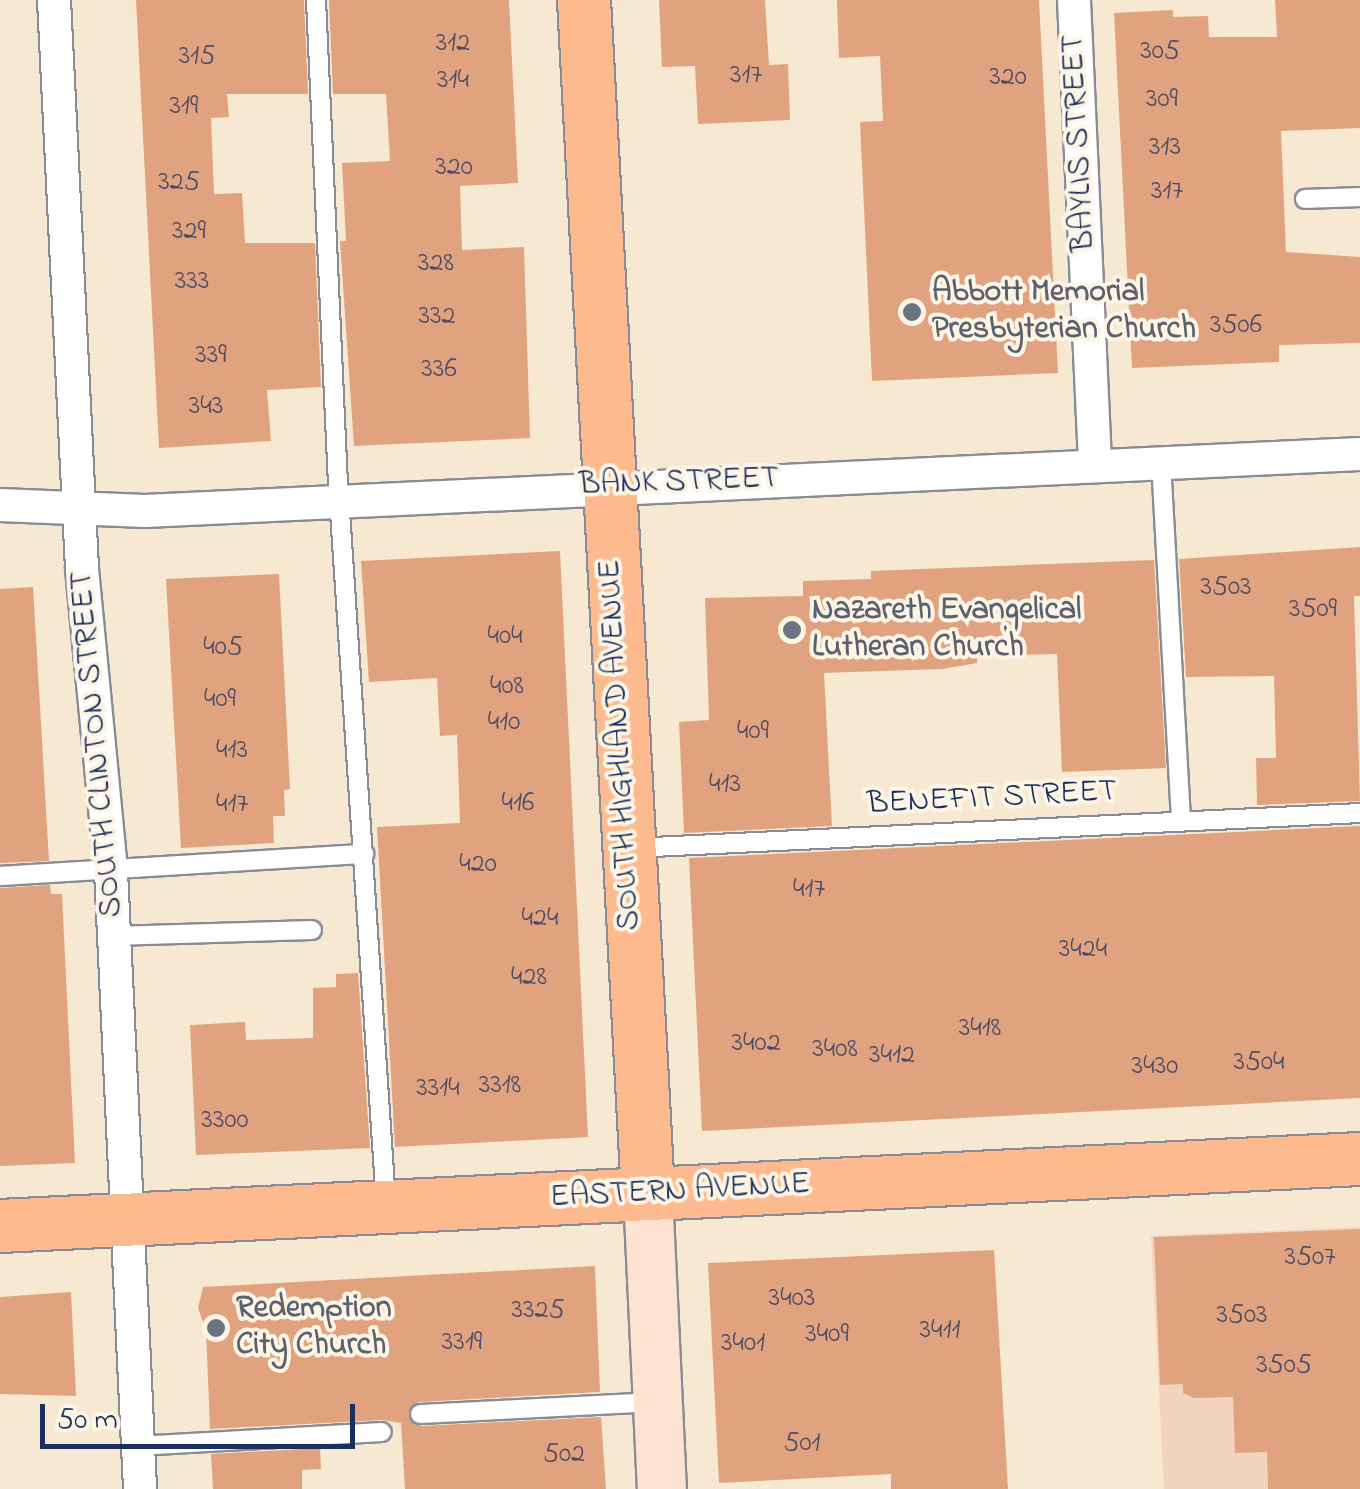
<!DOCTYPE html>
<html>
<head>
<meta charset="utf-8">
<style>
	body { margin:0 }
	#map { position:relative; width:1360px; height:1489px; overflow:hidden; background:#f7e9d1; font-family:"Indie Flower",sans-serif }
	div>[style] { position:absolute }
	.built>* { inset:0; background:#f3d4bf }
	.building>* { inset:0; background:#e1a37f }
	.roads { filter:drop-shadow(2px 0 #898c98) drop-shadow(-2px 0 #898c98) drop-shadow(0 2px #898c98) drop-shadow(0 -2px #898c98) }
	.lane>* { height:18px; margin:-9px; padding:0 9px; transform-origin:9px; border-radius:9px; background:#fff }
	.street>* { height:32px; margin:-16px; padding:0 16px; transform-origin:16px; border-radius:16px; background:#fff }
	.secondary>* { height:48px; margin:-24px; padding:0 24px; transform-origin:24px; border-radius:24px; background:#fee3d2 }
	.primary>* { height:52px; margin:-26px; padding:0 26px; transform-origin:26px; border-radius:26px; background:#fcba8e }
	.dots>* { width:28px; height:28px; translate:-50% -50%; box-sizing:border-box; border:5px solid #fcf5e5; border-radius:50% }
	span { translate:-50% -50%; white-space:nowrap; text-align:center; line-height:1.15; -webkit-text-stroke:8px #fcf5e5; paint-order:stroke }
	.number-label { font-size:28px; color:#4c4c66 }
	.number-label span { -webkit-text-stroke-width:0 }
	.street-label { font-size:32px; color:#1b2f5e }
	.worship-label { font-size:32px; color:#5b616d; font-weight:700 }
	.left { translate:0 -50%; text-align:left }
	.scale { position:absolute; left:40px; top:1404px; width:315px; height:45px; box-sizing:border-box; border:5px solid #1b2f5e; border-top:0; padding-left:12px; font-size:30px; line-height:35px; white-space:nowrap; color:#1b2f5e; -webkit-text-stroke:8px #fcf5e5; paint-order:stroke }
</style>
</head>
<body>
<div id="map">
	<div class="built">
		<i style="clip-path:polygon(1360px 1227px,1360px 1489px,1164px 1489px,1151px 1236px)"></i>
	</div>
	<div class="building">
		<i style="clip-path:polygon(136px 0,304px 0,308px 94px,227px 94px,229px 117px,211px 118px,214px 194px,242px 193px,245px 243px,315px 243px,321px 387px,267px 390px,271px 441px,159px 448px)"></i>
		<i style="clip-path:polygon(329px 0,509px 0,518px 183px,460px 186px,462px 250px,524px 247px,530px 438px,354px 446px,340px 241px,346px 241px,342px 163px,390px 161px,386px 94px,333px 94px)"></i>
		<i style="clip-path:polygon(659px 0,765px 0,769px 65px,788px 64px,790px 120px,698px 124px,695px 66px,662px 67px)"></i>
		<i style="clip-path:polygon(837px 0,1039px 0,1058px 373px,872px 381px,860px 122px,883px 121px,880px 56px,839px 58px)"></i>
		<i style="clip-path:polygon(1275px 0,1360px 0,1360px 128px,1281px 131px,1286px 252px,1360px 257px,1360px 343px,1279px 345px,1279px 362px,1132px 368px,1114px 13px,1173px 10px,1173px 17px,1208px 16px,1209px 37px,1277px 37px)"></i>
		<i style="clip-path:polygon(1360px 547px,1360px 596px,1354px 596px,1360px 801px,1257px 805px,1256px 758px,1276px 758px,1274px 676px,1186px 677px,1179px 559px)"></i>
		<i style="clip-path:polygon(560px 551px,588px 1137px,395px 1147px,377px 827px,460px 823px,457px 735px,440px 736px,437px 678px,369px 682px,361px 561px)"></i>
		<i style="clip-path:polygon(1154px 560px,1166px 768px,1062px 772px,1057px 654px,977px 656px,977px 663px,943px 669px,824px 673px,832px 826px,684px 833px,679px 722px,709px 720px,705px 598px,803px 596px,803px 581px,871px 579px,871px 571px)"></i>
		<i style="clip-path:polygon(279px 574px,290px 789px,284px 790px,285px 816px,273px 816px,274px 843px,181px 848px,166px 579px)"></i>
		<i style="clip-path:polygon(33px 587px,49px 861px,0 863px,0 589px)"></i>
		<i style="clip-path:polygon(1360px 826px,1360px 1098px,702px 1131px,689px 858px)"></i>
		<i style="clip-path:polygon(50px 885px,51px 894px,62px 894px,75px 1163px,0 1166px,0 888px)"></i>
		<i style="clip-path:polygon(358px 973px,370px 1148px,196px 1155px,190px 1025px,245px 1022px,246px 1040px,313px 1038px,313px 988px,336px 987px,336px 974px)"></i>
		<i style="clip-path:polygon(1360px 1229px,1360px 1489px,1268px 1489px,1267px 1452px,1235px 1453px,1233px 1397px,1194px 1398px,1183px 1393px,1183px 1384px,1160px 1385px,1154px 1237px)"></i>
		<i style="clip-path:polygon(994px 1250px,1008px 1489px,891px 1489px,891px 1474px,719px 1483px,708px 1263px)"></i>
		<i style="clip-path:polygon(595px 1266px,600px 1392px,419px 1402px,408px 1414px,421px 1426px,601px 1417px,606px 1489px,405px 1489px,401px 1423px,382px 1420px,210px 1429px,206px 1331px,198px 1308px,203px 1287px)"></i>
		<i style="clip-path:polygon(71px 1292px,76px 1396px,0 1394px,0 1297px)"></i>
		<i style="clip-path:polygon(320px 1448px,321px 1469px,302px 1470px,302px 1489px,213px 1489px,211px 1454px)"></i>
	</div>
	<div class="roads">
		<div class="lane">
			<i style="left:316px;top:0;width:498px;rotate:87.4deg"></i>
			<i style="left:339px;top:497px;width:707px;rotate:86.19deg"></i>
			<i style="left:1305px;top:199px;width:55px;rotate:-2.1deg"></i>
			<i style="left:1161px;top:462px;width:358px;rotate:86.8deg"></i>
			<i style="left:632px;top:848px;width:729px;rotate:-2.75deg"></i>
			<i style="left:0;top:876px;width:365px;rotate:-3.5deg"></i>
			<i style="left:113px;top:936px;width:199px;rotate:-1.7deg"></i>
			<i style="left:420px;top:1414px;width:237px;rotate:-2.9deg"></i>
			<i style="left:138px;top:1446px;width:244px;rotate:-3.3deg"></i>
		</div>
		<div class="street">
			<i style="left:54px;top:0;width:570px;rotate:87.18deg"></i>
			<i style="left:82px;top:569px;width:303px;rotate:84.5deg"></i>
			<i style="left:111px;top:871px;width:619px;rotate:87.31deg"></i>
			<i style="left:1074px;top:0;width:465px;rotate:87.4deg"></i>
			<i style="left:0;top:505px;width:145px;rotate:2.4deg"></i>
			<i style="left:145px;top:511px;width:1216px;rotate:-2.69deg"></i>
		</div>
		<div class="secondary">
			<i style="left:648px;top:1194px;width:295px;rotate:87.3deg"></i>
		</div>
		<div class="primary">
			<i style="left:584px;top:0;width:1196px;rotate:86.93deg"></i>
			<i style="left:0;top:1226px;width:1362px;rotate:-2.82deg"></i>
		</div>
	</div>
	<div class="dots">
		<i style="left:912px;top:312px;background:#6b7280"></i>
		<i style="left:792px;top:630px;background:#6b7280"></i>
		<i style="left:216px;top:1328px;background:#6b7280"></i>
	</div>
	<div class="number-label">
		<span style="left:453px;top:44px">312</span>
		<span style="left:1160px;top:52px">305</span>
		<span style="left:197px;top:57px">315</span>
		<span style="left:746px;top:76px">317</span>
		<span style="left:1008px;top:78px">320</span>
		<span style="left:453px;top:81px">314</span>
		<span style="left:1162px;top:100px">309</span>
		<span style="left:184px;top:107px">319</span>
		<span style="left:1165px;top:148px">313</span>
		<span style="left:454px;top:168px">320</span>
		<span style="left:179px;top:183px">325</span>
		<span style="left:1167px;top:192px">317</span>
		<span style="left:189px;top:232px">329</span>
		<span style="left:436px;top:264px">328</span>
		<span style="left:192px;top:282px">333</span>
		<span style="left:437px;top:317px">332</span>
		<span style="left:1236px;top:326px">3506</span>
		<span style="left:211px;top:356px">339</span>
		<span style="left:439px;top:370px">336</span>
		<span style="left:206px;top:407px">343</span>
		<span style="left:1226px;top:588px">3503</span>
		<span style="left:1313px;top:610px">3509</span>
		<span style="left:505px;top:637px">404</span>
		<span style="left:223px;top:648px">405</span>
		<span style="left:507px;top:687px">408</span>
		<span style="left:220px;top:700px">409</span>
		<span style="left:504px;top:723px">410</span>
		<span style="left:753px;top:732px">409</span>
		<span style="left:232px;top:751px">413</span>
		<span style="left:725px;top:785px">413</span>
		<span style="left:518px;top:804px">416</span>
		<span style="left:232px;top:805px">417</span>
		<span style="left:478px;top:865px">420</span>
		<span style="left:809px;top:890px">417</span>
		<span style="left:540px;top:919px">424</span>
		<span style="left:1083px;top:950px">3424</span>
		<span style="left:529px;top:978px">428</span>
		<span style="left:980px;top:1029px">3418</span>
		<span style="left:756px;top:1044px">3402</span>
		<span style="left:835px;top:1050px">3408</span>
		<span style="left:892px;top:1056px">3412</span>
		<span style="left:1259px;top:1063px">3504</span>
		<span style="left:1155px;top:1067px">3430</span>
		<span style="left:500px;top:1086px">3318</span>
		<span style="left:438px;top:1089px">3314</span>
		<span style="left:225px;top:1121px">3300</span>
		<span style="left:1310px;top:1258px">3507</span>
		<span style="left:792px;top:1299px">3403</span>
		<span style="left:538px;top:1311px">3325</span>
		<span style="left:1242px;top:1316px">3503</span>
		<span style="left:940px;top:1331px">3411</span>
		<span style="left:827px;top:1335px">3409</span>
		<span style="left:462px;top:1343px">3319</span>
		<span style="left:743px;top:1344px">3401</span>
		<span style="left:1284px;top:1366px">3505</span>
		<span style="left:802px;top:1444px">501</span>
		<span style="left:564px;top:1455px">502</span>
	</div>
	<div class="street-label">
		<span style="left:1080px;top:143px;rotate:-93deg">BAYLIS STREET</span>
		<span style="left:679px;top:483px;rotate:-2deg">BANK STREET</span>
		<span style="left:98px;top:744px;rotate:-95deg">SOUTH CLINTON STREET</span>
		<span style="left:621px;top:745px;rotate:-93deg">SOUTH HIGHLAND AVENUE</span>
		<span style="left:992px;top:799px;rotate:-3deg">BENEFIT STREET</span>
		<span style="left:680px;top:1192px;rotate:-3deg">EASTERN AVENUE</span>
	</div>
	<div class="worship-label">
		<span class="left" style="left:932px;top:312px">Abbott Memorial<br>Presbyterian Church</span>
		<span class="left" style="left:812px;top:630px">Nazareth Evangelical<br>Lutheran Church</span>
		<span class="left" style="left:236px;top:1328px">Redemption<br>City Church</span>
	</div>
	<div class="scale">50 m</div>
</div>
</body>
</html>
